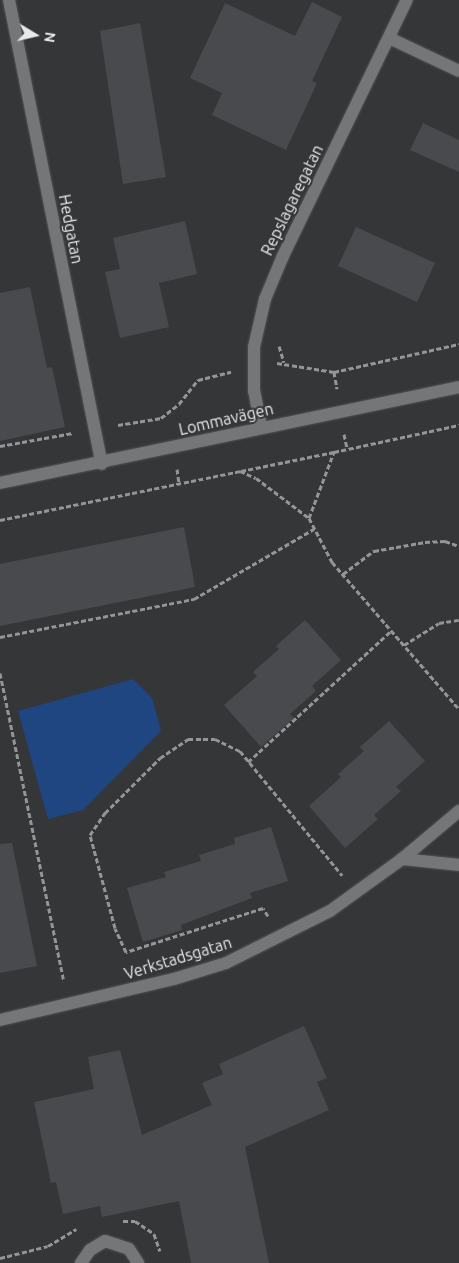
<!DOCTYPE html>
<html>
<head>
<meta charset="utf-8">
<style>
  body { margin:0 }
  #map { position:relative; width:459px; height:1263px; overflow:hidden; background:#343638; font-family:Ubuntu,sans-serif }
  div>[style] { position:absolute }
  .green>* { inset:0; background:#1f4680 }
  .building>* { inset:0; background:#494a4d }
  .path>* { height:3px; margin-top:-1.5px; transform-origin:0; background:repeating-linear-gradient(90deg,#939596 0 5px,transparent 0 7.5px) }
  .roads { filter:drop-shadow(0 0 1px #515254) drop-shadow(0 0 1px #515254) }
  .minor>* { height:12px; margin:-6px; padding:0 6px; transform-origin:6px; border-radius:6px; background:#747678 }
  span { translate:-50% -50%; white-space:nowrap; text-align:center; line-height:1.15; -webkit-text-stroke:4px #343638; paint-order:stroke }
  .street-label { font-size:16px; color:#e8e9ea }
  .north { position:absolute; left:10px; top:10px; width:50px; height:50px; -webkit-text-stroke:4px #343638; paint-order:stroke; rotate:99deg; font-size:14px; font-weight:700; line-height:20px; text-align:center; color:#e8e9ea }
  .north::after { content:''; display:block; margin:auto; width:18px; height:22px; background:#e8e9ea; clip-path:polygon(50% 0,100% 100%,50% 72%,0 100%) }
</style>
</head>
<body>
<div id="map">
  <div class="green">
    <i style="clip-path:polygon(133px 679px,152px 698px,161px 731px,83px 810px,48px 819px,18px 711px)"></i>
  </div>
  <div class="building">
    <i style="clip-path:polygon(312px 2px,342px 17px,312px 81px,317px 83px,286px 150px,212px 115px,222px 93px,190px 78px,225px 3px,295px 36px)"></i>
    <i style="clip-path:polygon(140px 23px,166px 177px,123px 184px,100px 31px)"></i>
    <i style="clip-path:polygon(423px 123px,459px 140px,459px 172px,410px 150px)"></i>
    <i style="clip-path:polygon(185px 221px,197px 274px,159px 283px,169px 327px,120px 338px,105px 272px,120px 269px,113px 238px)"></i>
    <i style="clip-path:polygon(356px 227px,435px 263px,417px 302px,338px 266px)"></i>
    <i style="clip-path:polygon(30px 287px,47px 368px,52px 367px,65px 427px,0 441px,0 293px)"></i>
    <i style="clip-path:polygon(184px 527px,195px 587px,0 626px,0 564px)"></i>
    <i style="clip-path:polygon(305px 620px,341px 660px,312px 686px,316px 691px,290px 714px,294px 718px,261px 747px,224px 705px,257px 676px,253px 672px,279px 649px,276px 646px)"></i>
    <i style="clip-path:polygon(389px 721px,425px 761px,396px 787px,401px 791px,374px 815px,378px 819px,345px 848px,309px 806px,341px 777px,338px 774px,364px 751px,360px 747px)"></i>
    <i style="clip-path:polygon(271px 827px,288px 881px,250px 893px,252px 898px,181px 925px,182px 930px,143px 942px,127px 888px,166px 877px,164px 872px,201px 861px,199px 855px,235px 844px,234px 838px)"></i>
    <i style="clip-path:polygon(12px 843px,37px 966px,0 973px,0 844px)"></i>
    <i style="clip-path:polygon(304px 1026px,327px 1078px,317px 1082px,329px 1110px,245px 1147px,269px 1263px,191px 1263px,179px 1201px,102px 1217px,100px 1206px,63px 1214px,56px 1182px,51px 1183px,34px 1102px,94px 1089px,88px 1057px,120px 1050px,142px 1135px,212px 1105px,202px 1083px,223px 1074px,219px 1064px)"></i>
  </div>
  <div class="path">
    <i style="left:279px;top:346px;width:17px;rotate:73deg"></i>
    <i style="left:277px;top:363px;width:58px;rotate:9deg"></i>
    <i style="left:334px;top:372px;width:128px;rotate:-12.6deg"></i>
    <i style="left:334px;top:372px;width:17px;rotate:80deg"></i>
    <i style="left:118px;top:425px;width:44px;rotate:-9.2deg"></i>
    <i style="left:161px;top:418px;width:23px;rotate:-38deg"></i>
    <i style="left:179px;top:404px;width:31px;rotate:-52deg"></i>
    <i style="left:198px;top:380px;width:34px;rotate:-14deg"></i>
    <i style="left:344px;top:434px;width:14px;rotate:78deg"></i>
    <i style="left:0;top:446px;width:74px;rotate:-10.1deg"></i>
    <i style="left:177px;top:469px;width:14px;rotate:82deg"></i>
    <i style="left:241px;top:471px;width:95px;rotate:-11.5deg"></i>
    <i style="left:309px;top:518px;width:71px;rotate:-69.3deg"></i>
    <i style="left:334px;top:452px;width:128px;rotate:-12.2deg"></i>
    <i style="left:0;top:520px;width:245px;rotate:-11.5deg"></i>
    <i style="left:240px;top:471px;width:17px;rotate:24deg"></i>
    <i style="left:256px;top:478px;width:66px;rotate:37deg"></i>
    <i style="left:309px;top:518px;width:50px;rotate:62.4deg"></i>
    <i style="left:332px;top:562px;width:194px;rotate:49.2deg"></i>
    <i style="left:343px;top:574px;width:39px;rotate:-37deg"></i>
    <i style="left:374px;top:551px;width:52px;rotate:-10deg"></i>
    <i style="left:425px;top:542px;width:20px;rotate:-3deg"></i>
    <i style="left:445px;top:541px;width:15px;rotate:20deg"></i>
    <i style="left:0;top:637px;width:198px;rotate:-11.1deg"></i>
    <i style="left:194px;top:599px;width:139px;rotate:-30.3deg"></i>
    <i style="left:404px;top:645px;width:41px;rotate:-32.2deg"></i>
    <i style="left:439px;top:623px;width:20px;rotate:-9deg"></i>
    <i style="left:0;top:673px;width:315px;rotate:78.3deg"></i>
    <i style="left:248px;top:762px;width:194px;rotate:-42.5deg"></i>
    <i style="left:268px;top:916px;width:9px;rotate:-122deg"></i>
    <i style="left:263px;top:908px;width:144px;rotate:162.2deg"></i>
    <i style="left:126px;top:952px;width:26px;rotate:-115deg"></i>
    <i style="left:115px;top:928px;width:96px;rotate:-105deg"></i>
    <i style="left:90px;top:835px;width:27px;rotate:-56deg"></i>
    <i style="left:105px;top:813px;width:78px;rotate:-45deg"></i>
    <i style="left:160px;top:758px;width:34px;rotate:-34deg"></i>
    <i style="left:188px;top:739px;width:27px"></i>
    <i style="left:215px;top:739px;width:28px;rotate:26deg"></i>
    <i style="left:240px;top:751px;width:161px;rotate:50.6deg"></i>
    <i style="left:123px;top:1221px;width:12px"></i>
    <i style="left:135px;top:1221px;width:23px;rotate:34deg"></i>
    <i style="left:154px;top:1234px;width:18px;rotate:71deg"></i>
    <i style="left:0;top:1258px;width:49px;rotate:-14deg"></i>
    <i style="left:48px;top:1246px;width:33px;rotate:-31deg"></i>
  </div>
  <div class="roads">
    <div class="minor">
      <i style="left:9px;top:0;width:473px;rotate:78.7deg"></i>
      <i style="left:389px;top:38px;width:77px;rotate:25.2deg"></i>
      <i style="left:261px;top:426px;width:36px;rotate:-101deg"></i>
      <i style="left:254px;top:391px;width:44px;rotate:-90deg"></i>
      <i style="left:254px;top:347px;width:49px;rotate:-77.1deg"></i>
      <i style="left:265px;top:299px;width:47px;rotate:-67.3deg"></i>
      <i style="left:283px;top:256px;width:284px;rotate:-64.2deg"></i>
      <i style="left:0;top:483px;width:469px;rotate:-11.8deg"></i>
      <i style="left:402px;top:859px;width:57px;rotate:6deg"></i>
      <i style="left:0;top:1020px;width:179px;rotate:-13.3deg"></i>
      <i style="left:174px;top:979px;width:54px;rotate:-17.1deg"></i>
      <i style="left:226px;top:963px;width:116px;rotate:-26.6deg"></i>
      <i style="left:330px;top:911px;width:89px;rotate:-35.8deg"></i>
      <i style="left:402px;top:859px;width:75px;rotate:-40.1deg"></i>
      <i style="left:81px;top:1263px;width:16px;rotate:-55deg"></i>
      <i style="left:90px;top:1250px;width:17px;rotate:-31deg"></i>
      <i style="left:105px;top:1241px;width:25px;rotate:18deg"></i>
      <i style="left:129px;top:1249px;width:17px;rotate:57deg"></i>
    </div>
  </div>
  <div class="street-label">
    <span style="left:292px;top:200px;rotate:-64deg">Repslagaregatan</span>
    <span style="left:71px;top:229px;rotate:79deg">Hedgatan</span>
    <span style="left:226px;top:419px;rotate:-13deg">Lommavägen</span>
    <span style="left:178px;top:958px;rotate:-17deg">Verkstadsgatan</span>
  </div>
  <div class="north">N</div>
</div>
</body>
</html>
